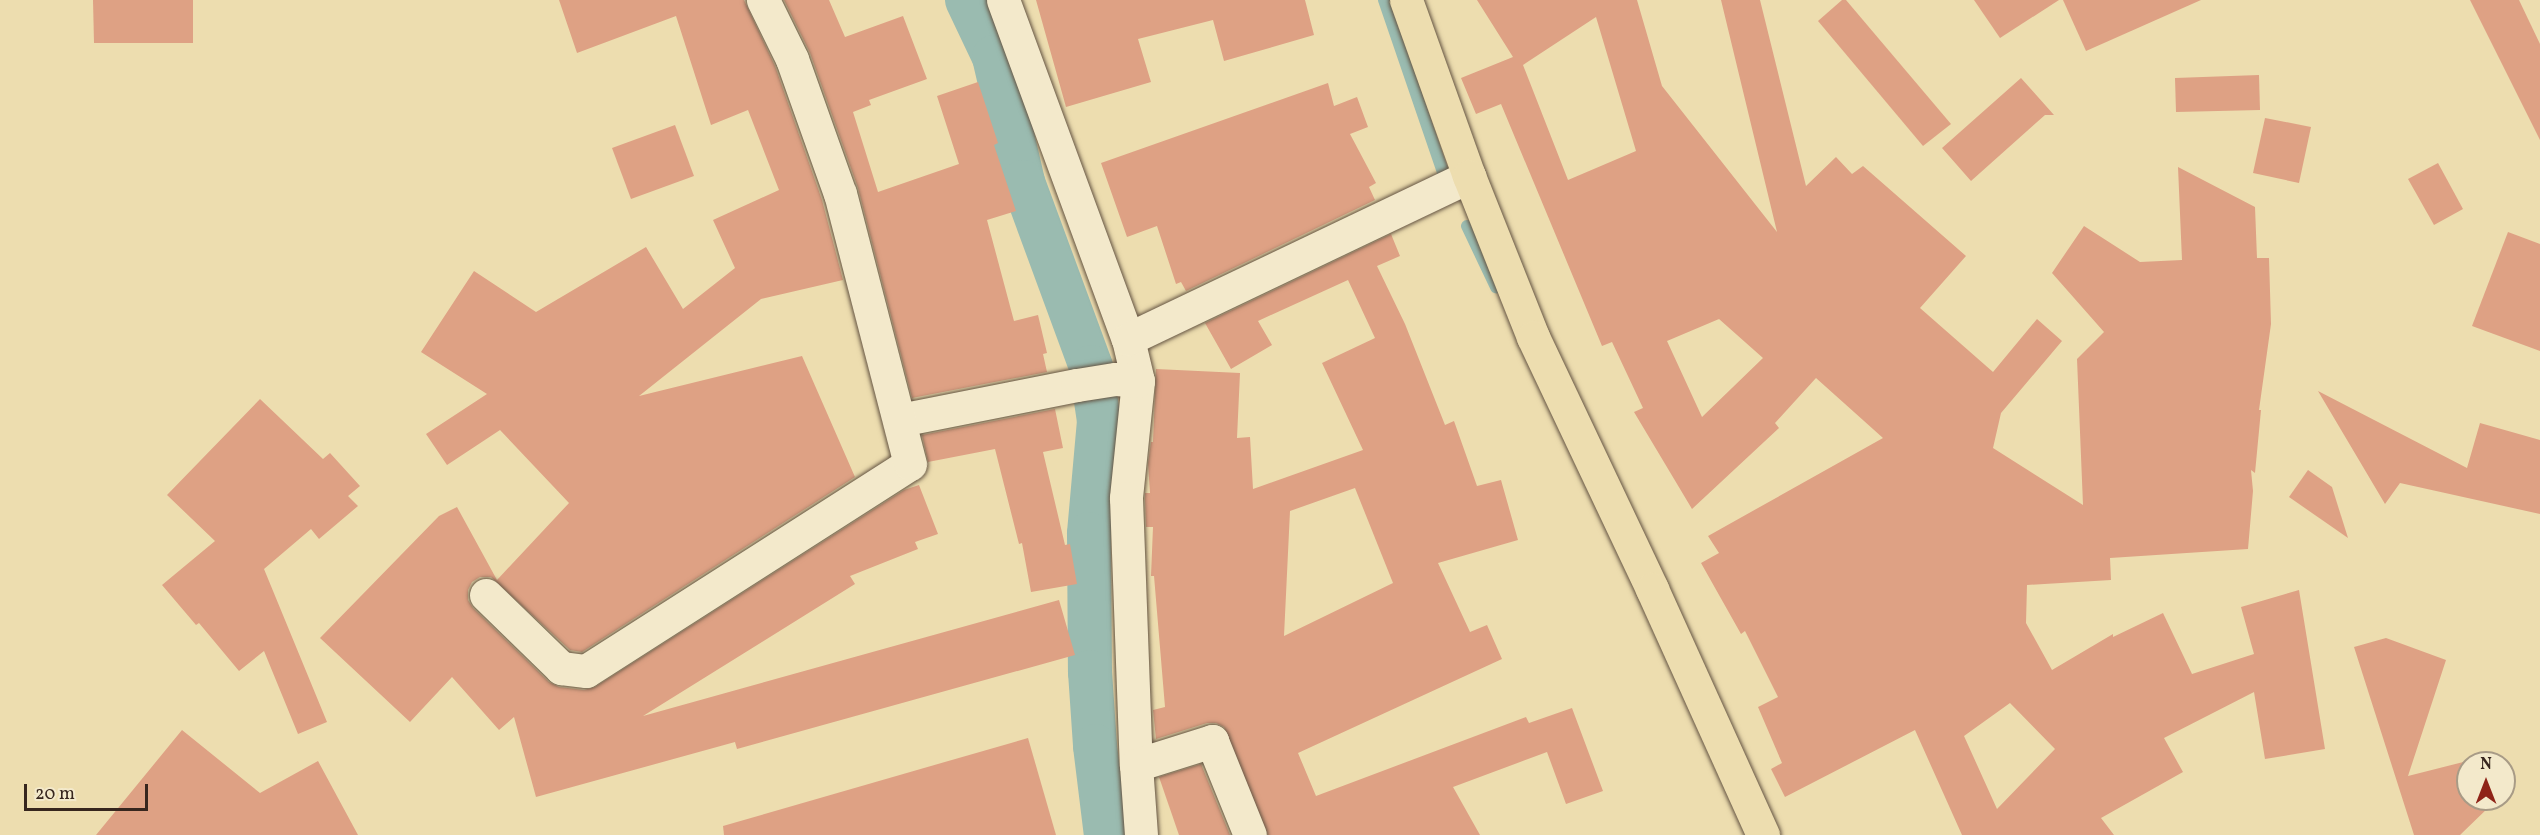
<!DOCTYPE html>
<html>
<head>
<meta charset="utf-8">
<style>
  body { margin:0 }
  #map { position:relative; width:2540px; height:835px; overflow:hidden; background:#edddaf; font-family:Vollkorn,serif }
  div>[style] { position:absolute }
  .stream>* { height:12px; margin:-6px; padding:0 6px; transform-origin:6px; border-radius:6px; background:#9abbb0 }
  .canal>* { height:44px; margin:-22px; padding:0 22px; transform-origin:22px; border-radius:22px; background:#9abbb0 }
  .building>* { inset:0; background:#dea184 }
  .roads { filter:drop-shadow(0 0 2px #645442) drop-shadow(0 0 2px #645442) }
  .minor>* { height:33px; margin:-16.5px; padding:0 16.5px; transform-origin:16.5px; border-radius:16.5px; background:#f3e9cb }
  .primary>* { height:33px; margin:-16.5px; padding:0 16.5px; transform-origin:16.5px; border-radius:16.5px; background:#edddaf }
  span { translate:-50% -50%; white-space:nowrap; text-align:center; line-height:1.15; -webkit-text-stroke:5px #f3e9cb; paint-order:stroke }
  .north { position:absolute; left:2456px; top:751px; width:60px; height:60px; box-sizing:border-box; background:#f3e9cb; border:2px solid #a89b86; border-radius:50%; rotate:0deg; font-size:16px; font-weight:700; line-height:24px; text-align:center; color:#37261e }
  .north::after { content:''; display:block; margin:auto; width:21px; height:27px; background:#8f2418; clip-path:polygon(50% 0,100% 100%,50% 72%,0 100%) }
  .scale { position:absolute; left:24px; top:784px; width:124px; height:27px; box-sizing:border-box; border:3px solid #37261e; border-top:0; padding-left:8px; font-size:18px; line-height:21px; white-space:nowrap; color:#37261e; -webkit-text-stroke:4px #f3e9cb; paint-order:stroke }
</style>
</head>
<body>
<div id="map">
  <div class="stream">
    <i style="left:1384px;top:0;width:185px;rotate:71.1deg"></i>
    <i style="left:1467px;top:226px;width:68px;rotate:64.6deg"></i>
  </div>
  <div class="canal">
    <i style="left:967px;top:0;width:63px;rotate:64.7deg"></i>
    <i style="left:994px;top:57px;width:128px;rotate:76.9deg"></i>
    <i style="left:1023px;top:182px;width:197px;rotate:69.8deg"></i>
    <i style="left:1091px;top:367px;width:55px;rotate:81.6deg"></i>
    <i style="left:1099px;top:421px;width:113px;rotate:95.1deg"></i>
    <i style="left:1089px;top:534px;width:138px;rotate:89.6deg"></i>
    <i style="left:1090px;top:672px;width:74px;rotate:86.1deg"></i>
    <i style="left:1095px;top:746px;width:90px;rotate:83deg"></i>
  </div>
  <div class="building">
    <i style="clip-path:polygon(93px 0,193px 0,193px 43px,94px 43px)"></i>
    <i style="clip-path:polygon(559px 0,744px 0,775px 66px,822px 200px,843px 280px,761px 299px,639px 396px,802px 356px,855px 477px,582px 652px,570px 650px,491px 577px,480px 577px,472px 582px,468px 590px,468px 600px,473px 608px,549px 682px,559px 687px,584px 690px,595px 687px,904px 490px,919px 485px,938px 534px,915px 542px,918px 549px,850px 576px,855px 584px,643px 716px,1059px 600px,1075px 655px,737px 749px,735px 742px,536px 797px,514px 717px,499px 730px,452px 677px,410px 722px,320px 638px,439px 516px,457px 507px,497px 580px,569px 503px,500px 430px,447px 465px,426px 434px,487px 394px,421px 352px,474px 271px,536px 312px,646px 247px,683px 309px,735px 268px,713px 220px,779px 190px,748px 110px,711px 125px,676px 16px,577px 53px)"></i>
    <i style="clip-path:polygon(784px 0,829px 0,845px 37px,903px 16px,927px 79px,869px 100px,871px 105px,853px 112px,878px 192px,959px 164px,937px 96px,978px 82px,998px 143px,994px 145px,1016px 211px,987px 220px,1014px 321px,1038px 315px,1047px 353px,1043px 354px,1047px 372px,912px 398px,858px 188px,810px 53px)"></i>
    <i style="clip-path:polygon(1036px 0,1305px 0,1314px 35px,1224px 61px,1213px 20px,1138px 39px,1151px 82px,1066px 107px)"></i>
    <i style="clip-path:polygon(evenodd,1477px 0,1637px 0,1662px 86px,1777px 232px,1721px 0,1760px 0,1806px 186px,1836px 157px,1852px 174px,1863px 166px,1966px 256px,1920px 308px,1993px 372px,2037px 319px,2062px 341px,2001px 413px,1993px 448px,2083px 505px,2077px 359px,2104px 332px,2052px 273px,2084px 226px,2140px 262px,2182px 260px,2178px 167px,2255px 207px,2257px 258px,2269px 258px,2271px 324px,2259px 410px,2261px 410px,2255px 473px,2251px 470px,2253px 491px,2248px 549px,2110px 558px,2111px 580px,2027px 585px,2026px 623px,2052px 670px,2113px 634px,2113px 637px,2163px 613px,2192px 674px,2254px 654px,2241px 607px,2299px 590px,2325px 749px,2265px 759px,2254px 692px,2164px 738px,2183px 772px,2101px 818px,2114px 835px,1962px 835px,1915px 730px,1785px 797px,1771px 769px,1782px 763px,1758px 707px,1778px 697px,1745px 631px,1741px 634px,1701px 563px,1719px 553px,1708px 536px,1883px 438px,1816px 378px,1775px 423px,1779px 428px,1692px 509px,1634px 412px,1643px 408px,1612px 342px,1602px 346px,1501px 104px,1476px 114px,1461px 78px,1513px 57px,1477px 0,1596px 17px,1636px 151px,1568px 180px,1523px 65px,1596px 17px,1477px 0,1719px 319px,1763px 358px,1702px 417px,1667px 341px,1719px 319px,1477px 0,2010px 703px,2055px 749px,1997px 809px,1964px 736px,2010px 703px)"></i>
    <i style="clip-path:polygon(1842px 0,1846px 0,1951px 124px,1923px 146px,1818px 21px)"></i>
    <i style="clip-path:polygon(1974px 0,2059px 0,2000px 38px)"></i>
    <i style="clip-path:polygon(2063px 0,2201px 0,2086px 51px)"></i>
    <i style="clip-path:polygon(2470px 0,2519px 0,2540px 44px,2540px 140px)"></i>
    <i style="clip-path:polygon(2259px 75px,2260px 110px,2176px 112px,2175px 78px)"></i>
    <i style="clip-path:polygon(2021px 78px,2054px 115px,2045px 115px,1971px 181px,1942px 148px)"></i>
    <i style="clip-path:polygon(1328px 83px,1334px 106px,1357px 97px,1368px 127px,1350px 134px,1376px 183px,1369px 187px,1375px 200px,1186px 291px,1181px 282px,1176px 284px,1157px 226px,1127px 237px,1101px 163px)"></i>
    <i style="clip-path:polygon(2265px 118px,2311px 127px,2299px 183px,2253px 173px)"></i>
    <i style="clip-path:polygon(675px 125px,694px 176px,631px 199px,612px 148px)"></i>
    <i style="clip-path:polygon(2438px 163px,2463px 209px,2434px 225px,2408px 179px)"></i>
    <i style="clip-path:polygon(2508px 232px,2540px 244px,2540px 351px,2472px 326px)"></i>
    <i style="clip-path:polygon(evenodd,1391px 234px,1400px 256px,1377px 266px,1405px 324px,1445px 425px,1454px 421px,1477px 486px,1501px 480px,1518px 540px,1438px 563px,1470px 632px,1487px 625px,1502px 659px,1298px 753px,1316px 796px,1526px 717px,1529px 723px,1572px 708px,1603px 791px,1566px 804px,1547px 752px,1453px 787px,1480px 835px,1268px 835px,1224px 727px,1216px 723px,1207px 723px,1156px 739px,1153px 710px,1165px 707px,1154px 576px,1151px 576px,1153px 527px,1146px 527px,1145px 499px,1145px 493px,1150px 493px,1148px 463px,1151px 442px,1153px 442px,1156px 369px,1240px 373px,1237px 438px,1250px 437px,1253px 489px,1363px 450px,1322px 363px,1375px 338px,1348px 280px,1258px 321px,1272px 345px,1231px 369px,1205px 323px,1391px 234px,1355px 488px,1393px 583px,1284px 636px,1290px 511px,1355px 488px)"></i>
    <i style="clip-path:polygon(2318px 391px,2467px 468px,2480px 423px,2540px 440px,2540px 514px,2400px 483px,2385px 504px)"></i>
    <i style="clip-path:polygon(260px 399px,323px 459px,330px 453px,360px 486px,348px 496px,358px 506px,319px 539px,311px 529px,264px 569px,327px 722px,298px 734px,264px 651px,239px 671px,199px 623px,196px 625px,162px 585px,215px 541px,167px 495px)"></i>
    <i style="clip-path:polygon(1055px 409px,1063px 448px,1043px 452px,1065px 545px,1070px 544px,1077px 584px,1031px 592px,1022px 543px,1019px 544px,995px 449px,928px 462px,922px 435px)"></i>
    <i style="clip-path:polygon(2308px 470px,2332px 487px,2348px 538px,2289px 497px)"></i>
    <i style="clip-path:polygon(2386px 638px,2446px 660px,2408px 776px,2487px 756px,2487px 763px,2468px 763px,2468px 799px,2490px 799px,2490px 806px,2460px 835px,2414px 835px,2354px 647px)"></i>
    <i style="clip-path:polygon(182px 730px,260px 793px,318px 761px,358px 835px,96px 835px)"></i>
    <i style="clip-path:polygon(1028px 738px,1056px 835px,724px 835px,723px 826px)"></i>
    <i style="clip-path:polygon(1201px 764px,1230px 835px,1179px 835px,1159px 777px)"></i>
  </div>
  <div class="roads">
    <div class="minor">
      <i style="left:1003px;top:0;width:361px;rotate:69.8deg"></i>
      <i style="left:1128px;top:339px;width:43px;rotate:76.6deg"></i>
      <i style="left:1138px;top:381px;width:118px;rotate:95.9deg"></i>
      <i style="left:1126px;top:498px;width:267px;rotate:87.9deg"></i>
      <i style="left:1136px;top:765px;width:70px;rotate:85.9deg"></i>
      <i style="left:1128px;top:339px;width:378px;rotate:-25.5deg"></i>
      <i style="left:900px;top:420px;width:180px;rotate:-11.2deg"></i>
      <i style="left:1077px;top:385px;width:39px;rotate:-9deg"></i>
      <i style="left:1116px;top:379px;width:22px;rotate:5deg"></i>
      <i style="left:486px;top:595px;width:105px;rotate:44.2deg"></i>
      <i style="left:561px;top:668px;width:25px;rotate:7deg"></i>
      <i style="left:586px;top:671px;width:384px;rotate:-32.6deg"></i>
      <i style="left:910px;top:464px;width:279px;rotate:-104.5deg"></i>
      <i style="left:840px;top:194px;width:143px;rotate:-109.6deg"></i>
      <i style="left:792px;top:59px;width:66px;rotate:-116.2deg"></i>
      <i style="left:1136px;top:765px;width:80px;rotate:-17.5deg"></i>
      <i style="left:1212px;top:741px;width:101px;rotate:68deg"></i>
    </div>
    <div class="primary">
      <i style="left:1406px;top:0;width:187px;rotate:70.3deg"></i>
      <i style="left:1469px;top:176px;width:173px;rotate:68.3deg"></i>
      <i style="left:1533px;top:337px;width:279px;rotate:64.7deg"></i>
      <i style="left:1652px;top:589px;width:270px;rotate:65.7deg"></i>
    </div>
  </div>
  <div class="north">N</div>
  <div class="scale">20 m</div>
</div>
</body>
</html>
